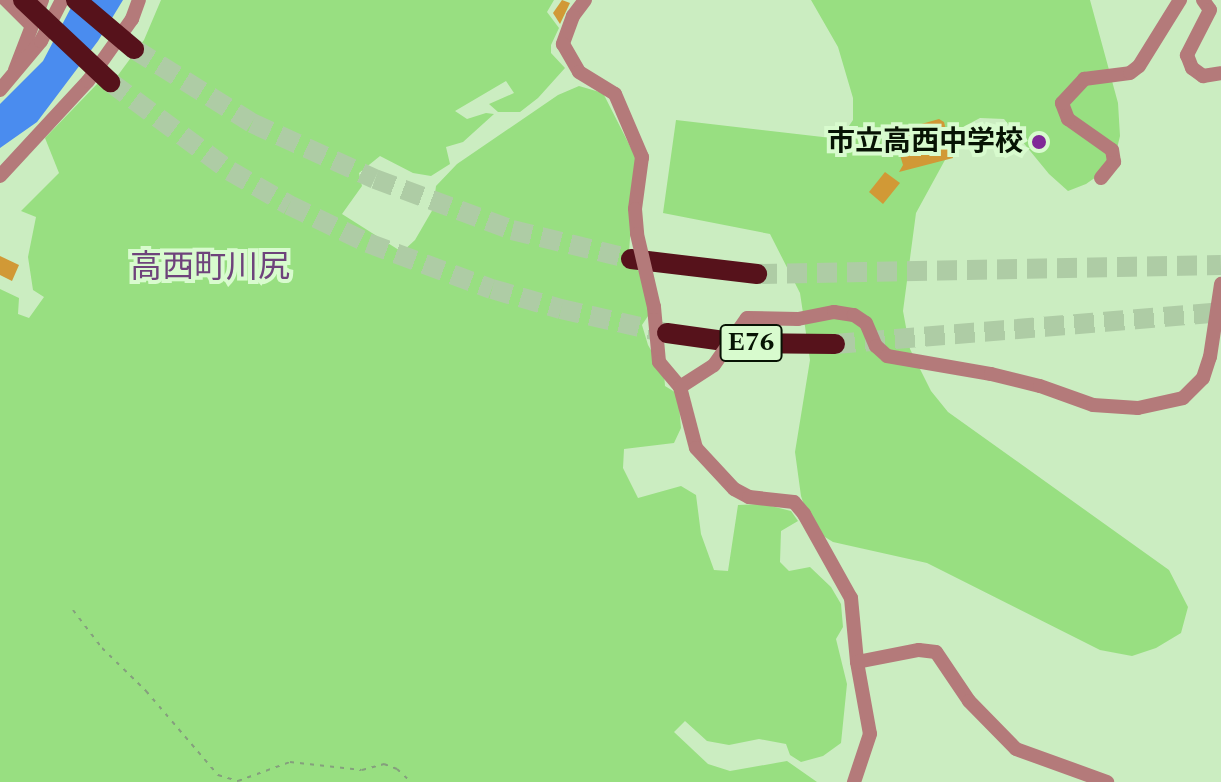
<!DOCTYPE html>
<html>
<head>
<meta charset="utf-8">
<style>
  body { margin:0 }
  #map { position:relative; width:1221px; height:782px; overflow:hidden; background:#cbedc1; font-family:Spectral,"Noto Sans JP",serif }
  div>[style] { position:absolute }
  .green>* { inset:0; background:#98df81 }
  .water>* { inset:0; background:#4a8cef }
  .building>* { inset:0; background:#d19936 }
  .highway-tunnel>* { height:20px; margin-top:-10px; transform-origin:0; background:repeating-linear-gradient(90deg,#aecca5 0 20px,transparent 0 30px) }
  .path>* { height:2px; margin-top:-1px; transform-origin:0; background:repeating-linear-gradient(90deg,#859f7d 0 4px,transparent 0 10px) }
  .minor>* { height:14px; margin:-7px; padding:0 7px; transform-origin:7px; border-radius:7px; background:#b47a7a }
  .highway>* { height:20px; margin:-10px; padding:0 10px; transform-origin:10px; border-radius:10px; background:#56121b }
  .minor-bridge>* { height:14px; margin:-7px; padding:0 7px; transform-origin:7px; border-radius:7px; background:#b47a7a }
  .highway-bridge>* { height:20px; margin:-10px; padding:0 10px; transform-origin:10px; border-radius:10px; background:#56121b }
  .dots>* { width:22px; height:22px; translate:-50% -50%; box-sizing:border-box; border:4px solid #d8fbce; border-radius:50% }
  span { translate:-50% -50%; white-space:nowrap; text-align:center; line-height:1.15; -webkit-text-stroke:8px #d8fbce; paint-order:stroke }
  .shield-label span { padding:2px 6px; background:#d8fbce; border:2px solid; border-radius:6px; -webkit-text-stroke-width:0 }
  .shield-label { font-size:26px; color:#071304; font-weight:700 }
  .poi-label { font-size:28px; color:#071304; font-weight:700 }
  .right { translate:-100% -50%; text-align:right }
  .quarter-label { font-size:32px; color:#6e437b }
</style>
</head>
<body>
<div id="map">
  <div class="green">
    <i style="clip-path:polygon(161px 0,554px 0,547px 12px,559px 28px,551px 45px,551px 53px,565px 68px,538px 98px,520px 112px,498px 112px,489px 104px,514px 93px,506px 81px,455px 111px,467px 119px,486px 113px,494px 114px,463px 142px,446px 147px,450px 164px,431px 176px,413px 173px,380px 156px,359px 173px,362px 186px,342px 214px,402px 252px,415px 240px,433px 209px,436px 186px,457px 164px,558px 95px,579px 86px,603px 93px,636px 158px,628px 265px,639px 271px,650px 313px,642px 325px,648px 345px,664px 373px,665px 386px,678px 394px,681px 428px,674px 443px,624px 449px,623px 468px,638px 498px,681px 486px,696px 495px,701px 534px,714px 570px,728px 571px,738px 505px,763px 504px,791px 511px,798px 521px,781px 531px,780px 562px,789px 571px,810px 567px,831px 587px,841px 604px,843px 627px,836px 639px,847px 684px,841px 743px,823px 756px,801px 762px,790px 755px,786px 744px,759px 739px,729px 745px,707px 741px,685px 721px,674px 732px,708px 764px,730px 771px,787px 761px,817px 782px,0 782px,0 289px,19px 298px,18px 314px,29px 318px,44px 297px,33px 290px,28px 257px,36px 217px,21px 211px,59px 173px,45px 138px,98px 83px,107px 90px,144px 40px)"></i>
    <i style="clip-path:polygon(811px 0,1090px 0,1118px 103px,1120px 136px,1113px 165px,1086px 184px,1068px 191px,1049px 174px,1004px 119px,980px 118px,963px 127px,916px 213px,903px 311px,910px 349px,931px 391px,948px 412px,1169px 570px,1188px 607px,1181px 633px,1156px 648px,1132px 656px,1100px 650px,927px 563px,833px 542px,812px 529px,801px 496px,795px 452px,810px 360px,800px 293px,770px 234px,663px 213px,676px 120px,840px 139px,853px 120px,853px 98px,838px 47px)"></i>
  </div>
  <div class="water">
    <i style="clip-path:polygon(75px 0,123px 0,98px 41px,37px 122px,0 148px,0 104px,43px 61px)"></i>
  </div>
  <div class="building">
    <i style="clip-path:polygon(562px 0,570px 3px,560px 24px,553px 13px)"></i>
    <i style="clip-path:polygon(939px 119px,944px 122px,953px 158px,899px 172px,903px 165px,893px 132px)"></i>
    <i style="clip-path:polygon(885px 172px,900px 183px,883px 204px,869px 192px)"></i>
    <i style="clip-path:polygon(0 256px,19px 265px,12px 281px,0 275px)"></i>
  </div>
  <div class="highway-tunnel">
    <i style="left:134px;top:49px;width:139px;rotate:32.1deg"></i>
    <i style="left:252px;top:123px;width:135px;rotate:24.5deg"></i>
    <i style="left:375px;top:179px;width:146px;rotate:20.4deg"></i>
    <i style="left:512px;top:230px;width:122px;rotate:13.7deg"></i>
    <i style="left:110px;top:82px;width:149px;rotate:36.6deg"></i>
    <i style="left:230px;top:171px;width:68px;rotate:30deg"></i>
    <i style="left:289px;top:205px;width:88px;rotate:25.7deg"></i>
    <i style="left:368px;top:243px;width:132px;rotate:20.4deg"></i>
    <i style="left:492px;top:289px;width:72px;rotate:16.2deg"></i>
    <i style="left:561px;top:309px;width:109px;rotate:12.8deg"></i>
    <i style="left:757px;top:274px;width:464px;rotate:-1.1deg"></i>
    <i style="left:835px;top:344px;width:387px;rotate:-4.7deg"></i>
  </div>
  <div class="path">
    <i style="left:73px;top:610px;width:48px;rotate:52.7deg"></i>
    <i style="left:102px;top:648px;width:62px;rotate:44.3deg"></i>
    <i style="left:146px;top:691px;width:111px;rotate:49.4deg"></i>
    <i style="left:218px;top:775px;width:21px;rotate:17deg"></i>
    <i style="left:238px;top:781px;width:55px;rotate:-20.1deg"></i>
    <i style="left:290px;top:762px;width:72px;rotate:6.3deg"></i>
    <i style="left:362px;top:770px;width:23px;rotate:-15deg"></i>
    <i style="left:384px;top:764px;width:14px;rotate:21deg"></i>
    <i style="left:397px;top:769px;width:19px;rotate:43deg"></i>
  </div>
  <div class="minor">
    <i style="left:6px;top:0;width:34px;rotate:45deg"></i>
    <i style="left:585px;top:0;width:20px;rotate:127deg"></i>
    <i style="left:573px;top:16px;width:30px;rotate:110deg"></i>
    <i style="left:563px;top:44px;width:32px;rotate:60deg"></i>
    <i style="left:579px;top:72px;width:42px;rotate:31.4deg"></i>
    <i style="left:615px;top:94px;width:69px;rotate:66.8deg"></i>
    <i style="left:642px;top:157px;width:52px;rotate:97.7deg"></i>
    <i style="left:635px;top:209px;width:25px;rotate:85deg"></i>
    <i style="left:1203px;top:0;width:12px;rotate:55deg"></i>
    <i style="left:1210px;top:10px;width:51px;rotate:117.1deg"></i>
    <i style="left:1187px;top:55px;width:14px;rotate:69deg"></i>
    <i style="left:1192px;top:68px;width:14px;rotate:36deg"></i>
    <i style="left:1203px;top:76px;width:18px;rotate:-9deg"></i>
    <i style="left:15px;top:70px;width:75px;rotate:-68.9deg"></i>
    <i style="left:0;top:90px;width:64px;rotate:-50.1deg"></i>
    <i style="left:41px;top:41px;width:46px;rotate:-62.9deg"></i>
    <i style="left:0;top:176px;width:129px;rotate:-47.2deg"></i>
    <i style="left:88px;top:81px;width:76px;rotate:-54.6deg"></i>
    <i style="left:132px;top:19px;width:20px;rotate:-70deg"></i>
    <i style="left:1101px;top:178px;width:21px;rotate:-51deg"></i>
    <i style="left:1114px;top:162px;width:12px;rotate:-99deg"></i>
    <i style="left:1112px;top:150px;width:54px;rotate:-144.8deg"></i>
    <i style="left:1068px;top:119px;width:17px;rotate:-111deg"></i>
    <i style="left:1062px;top:103px;width:33px;rotate:-47deg"></i>
    <i style="left:1084px;top:79px;width:46px;rotate:-7.4deg"></i>
    <i style="left:1130px;top:73px;width:11px;rotate:-38deg"></i>
    <i style="left:1139px;top:66px;width:78px;rotate:-58.2deg"></i>
    <i style="left:654px;top:307px;width:55px;rotate:84.8deg"></i>
    <i style="left:659px;top:362px;width:33px;rotate:50deg"></i>
    <i style="left:680px;top:387px;width:63px;rotate:75.3deg"></i>
    <i style="left:696px;top:448px;width:56px;rotate:47.2deg"></i>
    <i style="left:734px;top:489px;width:17px;rotate:28deg"></i>
    <i style="left:749px;top:497px;width:45px;rotate:6.3deg"></i>
    <i style="left:794px;top:502px;width:16px;rotate:50deg"></i>
    <i style="left:804px;top:514px;width:96px;rotate:60.8deg"></i>
    <i style="left:851px;top:598px;width:64px;rotate:84.6deg"></i>
    <i style="left:857px;top:662px;width:73px;rotate:79.8deg"></i>
    <i style="left:870px;top:734px;width:51px;rotate:108.4deg"></i>
    <i style="left:747px;top:318px;width:51px;rotate:1.1deg"></i>
    <i style="left:798px;top:319px;width:37px;rotate:-11deg"></i>
    <i style="left:834px;top:312px;width:20px;rotate:9deg"></i>
    <i style="left:854px;top:315px;width:14px;rotate:34deg"></i>
    <i style="left:866px;top:323px;width:25px;rotate:67deg"></i>
    <i style="left:876px;top:346px;width:15px;rotate:42deg"></i>
    <i style="left:887px;top:356px;width:106px;rotate:9.8deg"></i>
    <i style="left:991px;top:374px;width:50px;rotate:13.8deg"></i>
    <i style="left:1040px;top:386px;width:56px;rotate:19.7deg"></i>
    <i style="left:1093px;top:405px;width:45px;rotate:3.8deg"></i>
    <i style="left:1138px;top:408px;width:46px;rotate:-12.5deg"></i>
    <i style="left:1183px;top:398px;width:28px;rotate:-45deg"></i>
    <i style="left:1203px;top:378px;width:22px;rotate:-72deg"></i>
    <i style="left:1210px;top:357px;width:74px;rotate:-81.4deg"></i>
    <i style="left:680px;top:387px;width:40px;rotate:-32.9deg"></i>
    <i style="left:857px;top:662px;width:63px;rotate:-11deg"></i>
    <i style="left:919px;top:650px;width:17px;rotate:7deg"></i>
    <i style="left:936px;top:652px;width:59px;rotate:56deg"></i>
    <i style="left:969px;top:701px;width:67px;rotate:45.6deg"></i>
    <i style="left:1016px;top:749px;width:97px;rotate:19.9deg"></i>
  </div>
  <div class="highway">
    <i style="left:631px;top:259px;width:127px;rotate:6.8deg"></i>
    <i style="left:667px;top:333px;width:72px;rotate:8deg"></i>
    <i style="left:738px;top:343px;width:97px;rotate:0.6deg"></i>
  </div>
  <div class="minor-bridge">
    <i style="left:637px;top:234px;width:75px;rotate:76.9deg"></i>
    <i style="left:714px;top:365px;width:57px;rotate:-54.9deg"></i>
  </div>
  <div class="highway-bridge">
    <i style="left:23px;top:0;width:120px;rotate:43.3deg"></i>
    <i style="left:76px;top:0;width:76px;rotate:40.2deg"></i>
  </div>
  <div class="dots">
    <i style="left:1039px;top:142px;background:#802997"></i>
  </div>
  <div class="shield-label">
    <span style="left:751px;top:343px">E76</span>
  </div>
  <div class="poi-label">
    <span class="right" style="left:1023px;top:142px">市立高西中学校</span>
  </div>
  <div class="quarter-label">
    <span style="left:210px;top:268px">高西町川尻</span>
  </div>
</div>
</body>
</html>
